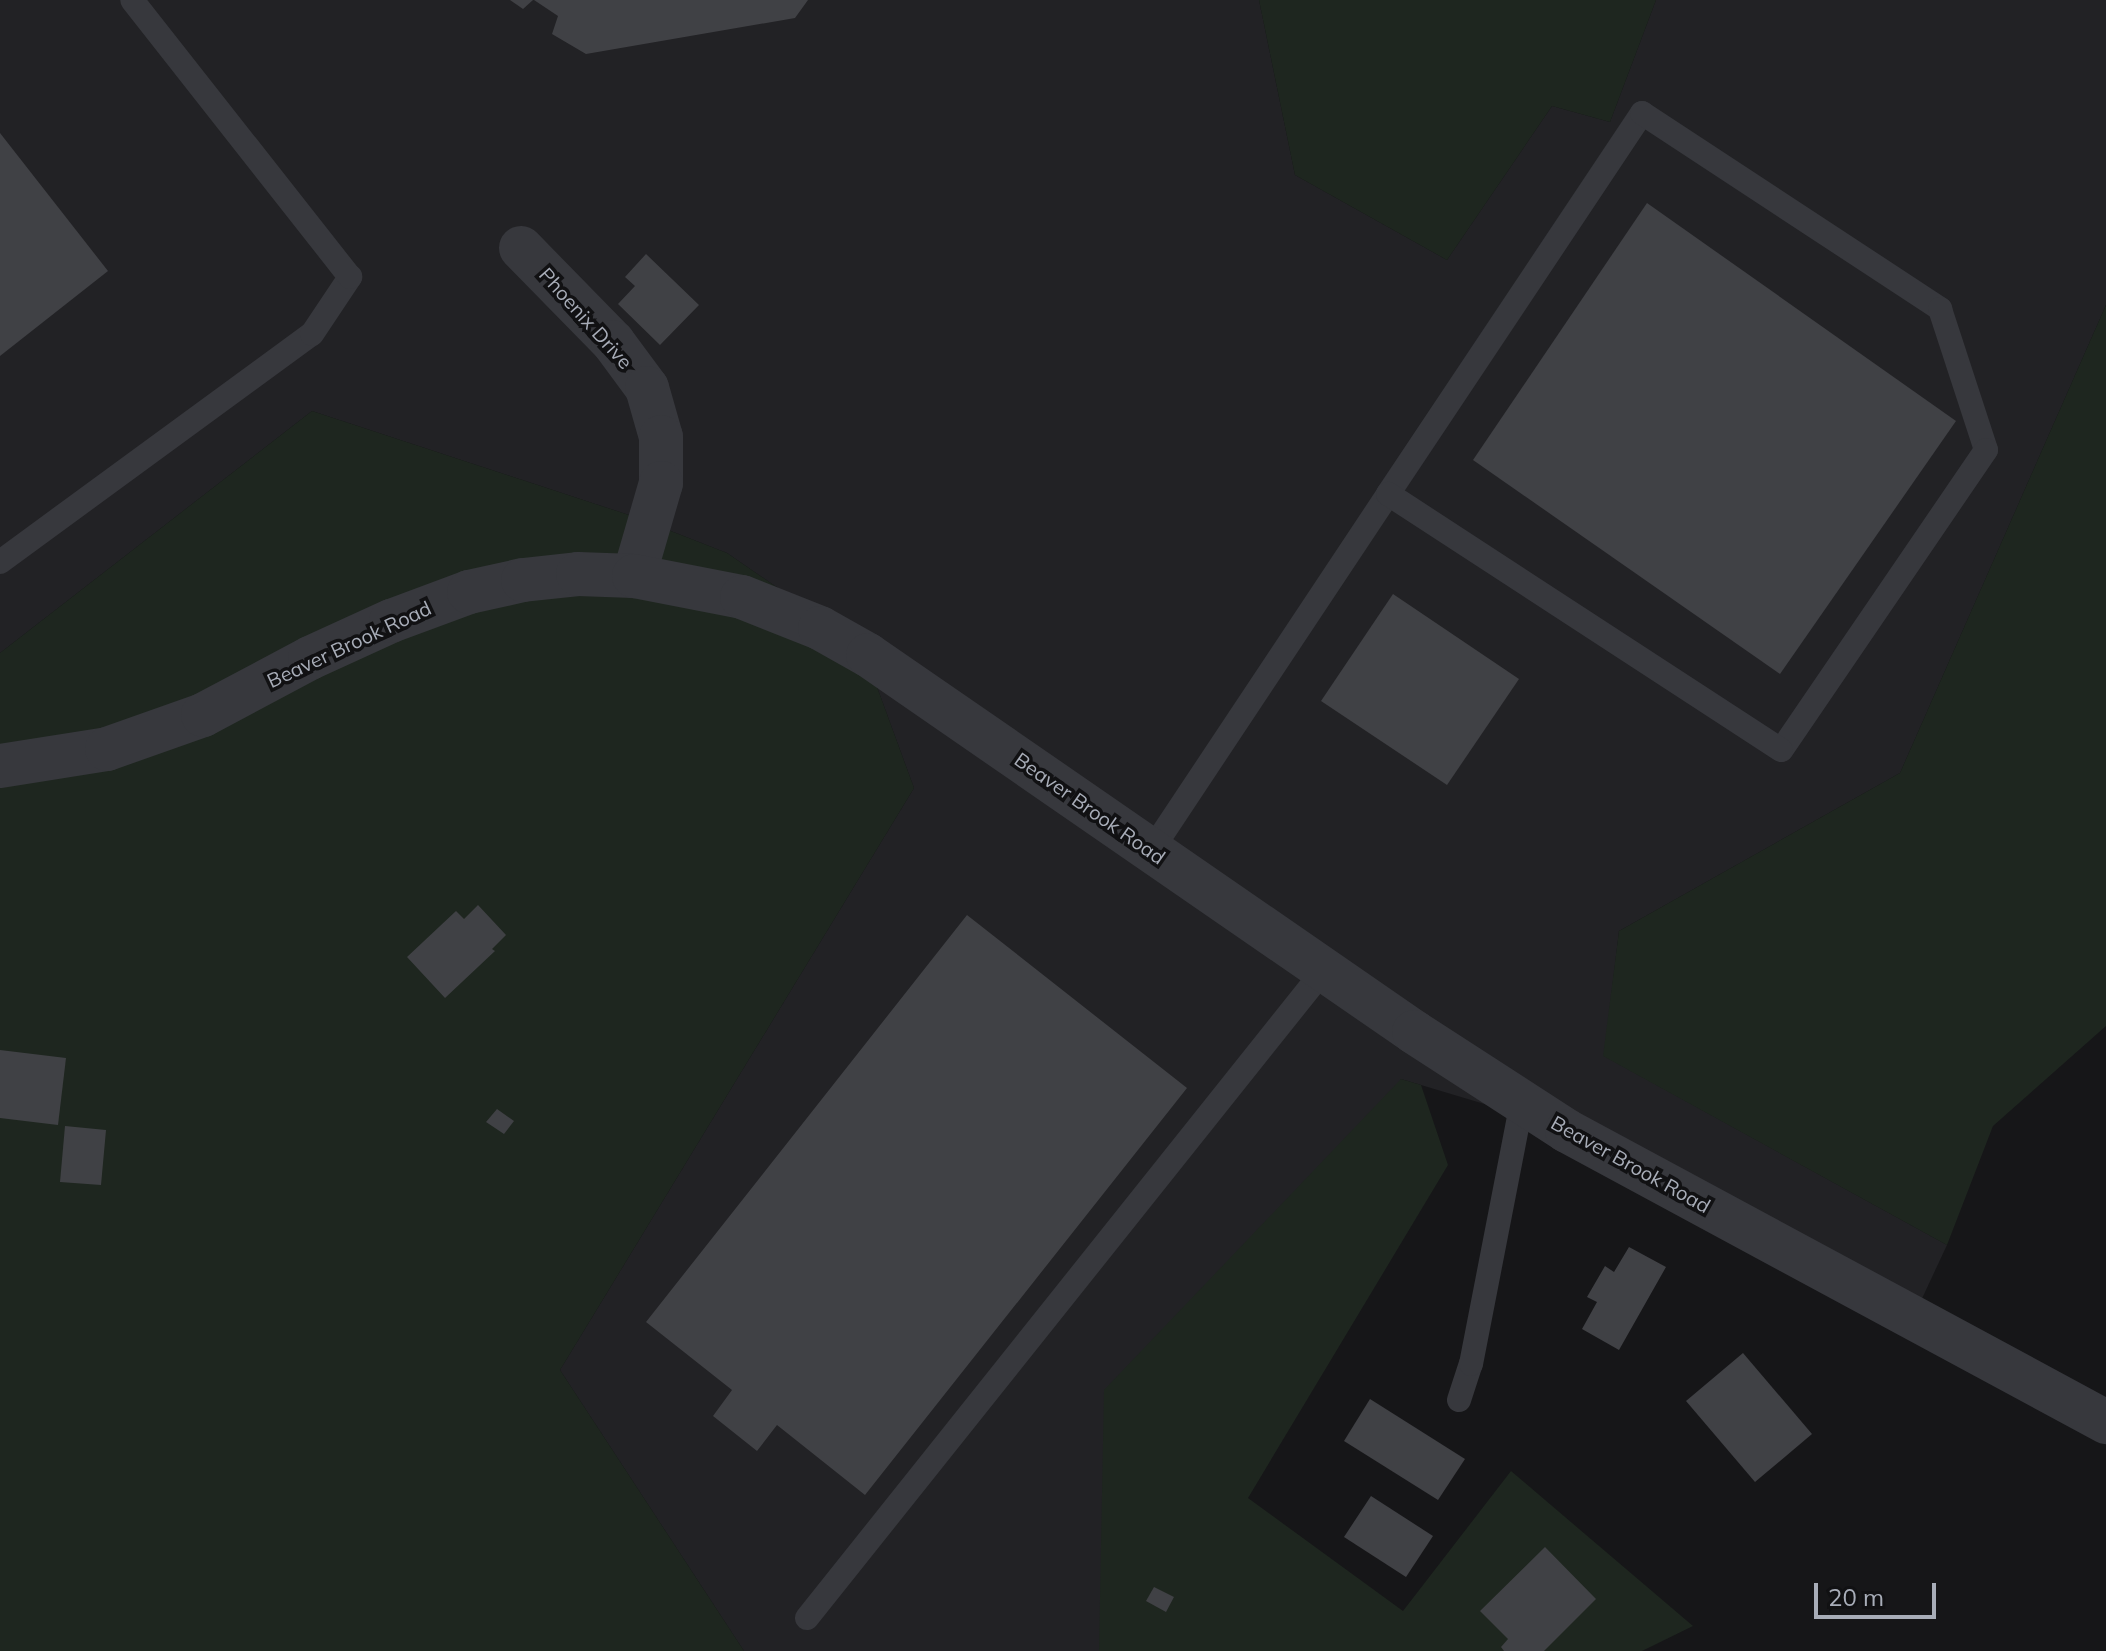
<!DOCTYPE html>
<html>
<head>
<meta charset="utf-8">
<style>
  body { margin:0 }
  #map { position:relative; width:2106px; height:1651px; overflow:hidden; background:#161618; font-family:Mulish,sans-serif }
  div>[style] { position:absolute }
  .built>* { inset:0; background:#222225 }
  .green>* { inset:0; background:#1e261f }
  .building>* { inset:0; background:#404145 }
  .service>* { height:24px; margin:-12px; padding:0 12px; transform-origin:12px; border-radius:12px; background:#37383d }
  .minor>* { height:44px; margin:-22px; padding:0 22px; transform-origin:22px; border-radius:22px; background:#37383d }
  .tertiary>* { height:44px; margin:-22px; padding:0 22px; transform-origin:22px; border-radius:22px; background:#37383d }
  span { translate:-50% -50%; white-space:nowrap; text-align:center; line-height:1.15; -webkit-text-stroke:7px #111113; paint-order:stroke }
  .street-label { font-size:20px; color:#a8adb8 }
  .scale { position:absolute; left:1814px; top:1583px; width:122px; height:36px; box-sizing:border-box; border:4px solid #a8adb8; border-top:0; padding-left:10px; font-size:24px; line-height:28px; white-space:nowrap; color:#a8adb8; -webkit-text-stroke:6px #111113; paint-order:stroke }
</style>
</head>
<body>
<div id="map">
  <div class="built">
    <i style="clip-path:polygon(0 0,1259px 0,1295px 175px,1447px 260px,1552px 106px,1610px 122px,1656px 0,2106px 0,2106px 305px,1900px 773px,1619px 931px,1604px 1056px,1947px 1245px,1912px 1320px,1558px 1126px,1401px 1079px,1099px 1651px,744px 1651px,560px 1370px,914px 788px,862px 646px,727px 553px,635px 517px,312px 411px,0 653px)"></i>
  </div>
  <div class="green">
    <i style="clip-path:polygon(1259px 0,1656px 0,1610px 122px,1552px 106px,1447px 260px,1295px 175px)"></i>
    <i style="clip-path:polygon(2106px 305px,2106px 1026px,1993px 1126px,1947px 1245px,1603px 1056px,1619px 931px,1900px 773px)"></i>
    <i style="clip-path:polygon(312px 411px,635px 517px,727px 553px,862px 646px,914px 788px,560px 1370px,744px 1651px,0 1651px,0 653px)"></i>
    <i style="clip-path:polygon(1401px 1079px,1421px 1085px,1448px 1165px,1248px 1498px,1403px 1611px,1511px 1471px,1693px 1626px,1642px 1651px,1099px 1651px,1104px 1390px)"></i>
  </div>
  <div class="building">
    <i style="clip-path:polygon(510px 0,533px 0,523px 9px)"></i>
    <i style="clip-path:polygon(534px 0,808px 0,795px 18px,586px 54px,552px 34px,558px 16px)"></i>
    <i style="clip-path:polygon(0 133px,108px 271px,0 356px)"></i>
    <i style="clip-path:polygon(1647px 203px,1956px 421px,1780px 674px,1473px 460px)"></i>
    <i style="clip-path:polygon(646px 254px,699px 305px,660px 345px,618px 304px,635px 286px,625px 277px)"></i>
    <i style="clip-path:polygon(1393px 594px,1519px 679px,1447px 785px,1321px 701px)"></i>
    <i style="clip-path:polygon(478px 905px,506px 935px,492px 949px,495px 951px,445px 998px,407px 957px,456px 911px,464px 919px)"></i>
    <i style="clip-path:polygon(967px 915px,1187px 1088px,865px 1495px,777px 1425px,757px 1451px,713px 1416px,732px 1390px,646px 1322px)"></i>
    <i style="clip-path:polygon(0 1050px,66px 1058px,58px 1125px,0 1118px)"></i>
    <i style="clip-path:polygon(497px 1109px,514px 1121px,504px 1134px,486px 1122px)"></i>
    <i style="clip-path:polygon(65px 1126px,106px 1130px,101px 1185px,60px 1182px)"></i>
    <i style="clip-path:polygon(1629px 1247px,1666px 1267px,1619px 1350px,1582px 1329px,1597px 1302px,1587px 1297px,1605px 1266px,1614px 1272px)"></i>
    <i style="clip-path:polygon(1743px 1353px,1812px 1434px,1755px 1482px,1686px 1401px)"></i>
    <i style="clip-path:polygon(1370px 1399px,1465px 1459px,1438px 1500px,1344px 1441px)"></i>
    <i style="clip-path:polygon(1371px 1496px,1433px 1536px,1406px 1577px,1344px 1537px)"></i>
    <i style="clip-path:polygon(1545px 1547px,1596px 1599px,1544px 1651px,1504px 1651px,1501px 1647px,1508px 1639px,1480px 1611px)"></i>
    <i style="clip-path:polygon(1154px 1587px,1174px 1597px,1166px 1612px,1146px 1601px)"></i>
  </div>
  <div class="service">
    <i style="left:0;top:562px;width:386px;rotate:-36.2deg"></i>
    <i style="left:312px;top:334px;width:69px;rotate:-56.3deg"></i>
    <i style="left:350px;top:277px;width:352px;rotate:-128.2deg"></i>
    <i style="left:1151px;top:851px;width:429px;rotate:-56.4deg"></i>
    <i style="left:1388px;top:494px;width:458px;rotate:-56.3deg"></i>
    <i style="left:1642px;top:113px;width:357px;rotate:33.3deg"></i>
    <i style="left:1940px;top:309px;width:148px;rotate:71.9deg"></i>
    <i style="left:1986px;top:450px;width:363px;rotate:124.3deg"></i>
    <i style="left:1781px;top:750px;width:469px;rotate:-146.9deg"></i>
    <i style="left:1459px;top:1400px;width:38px;rotate:-72deg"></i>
    <i style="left:1471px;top:1364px;width:267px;rotate:-79deg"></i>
    <i style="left:807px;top:1618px;width:829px;rotate:-51.42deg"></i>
  </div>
  <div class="minor">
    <i style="left:521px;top:248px;width:132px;rotate:45.6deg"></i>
    <i style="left:613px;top:342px;width:57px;rotate:53.5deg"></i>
    <i style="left:647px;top:388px;width:51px;rotate:74.1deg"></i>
    <i style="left:661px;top:437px;width:46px;rotate:90deg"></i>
    <i style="left:661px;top:483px;width:97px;rotate:106.2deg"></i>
  </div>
  <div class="tertiary">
    <i style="left:0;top:766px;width:108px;rotate:-9deg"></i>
    <i style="left:107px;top:749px;width:102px;rotate:-19.5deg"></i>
    <i style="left:203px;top:715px;width:121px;rotate:-28deg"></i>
    <i style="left:310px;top:658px;width:89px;rotate:-24.6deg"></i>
    <i style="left:391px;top:621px;width:83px;rotate:-20.4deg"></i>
    <i style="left:469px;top:592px;width:55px;rotate:-12.5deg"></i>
    <i style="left:523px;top:580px;width:55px;rotate:-6.2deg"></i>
    <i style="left:578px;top:574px;width:56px;rotate:2deg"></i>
    <i style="left:634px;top:576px;width:110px;rotate:11deg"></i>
    <i style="left:742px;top:597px;width:84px;rotate:21.7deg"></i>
    <i style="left:820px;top:628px;width:55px;rotate:29.4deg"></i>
    <i style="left:868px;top:655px;width:664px;rotate:34.62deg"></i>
    <i style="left:1414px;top:1032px;width:182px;rotate:32.9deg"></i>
    <i style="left:1567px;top:1131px;width:613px;rotate:28.36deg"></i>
  </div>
  <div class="street-label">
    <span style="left:586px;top:318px;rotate:48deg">Phoenix Drive</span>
    <span style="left:349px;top:644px;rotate:-25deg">Beaver Brook Road</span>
    <span style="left:1090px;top:808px;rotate:35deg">Beaver Brook Road</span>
    <span style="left:1631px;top:1164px;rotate:29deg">Beaver Brook Road</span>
  </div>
  <div class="scale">20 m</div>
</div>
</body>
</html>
